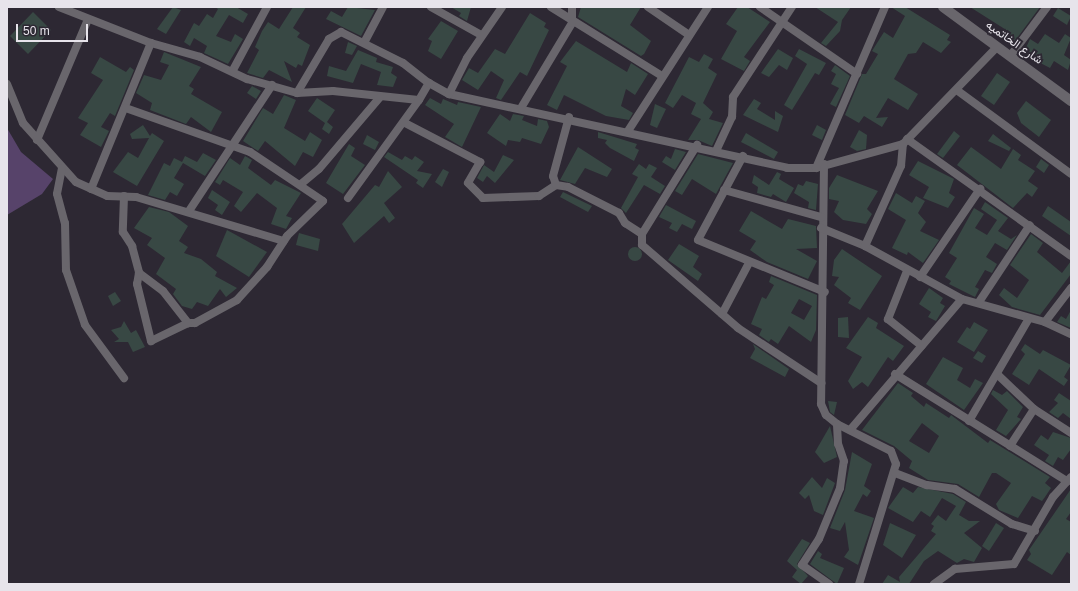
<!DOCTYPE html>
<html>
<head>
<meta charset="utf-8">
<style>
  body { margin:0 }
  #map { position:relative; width:1078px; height:591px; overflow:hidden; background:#2d2833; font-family:Helvetica,Vazirmatn,sans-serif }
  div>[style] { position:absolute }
  .green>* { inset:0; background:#57436a }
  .building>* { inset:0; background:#384844 }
  .round { border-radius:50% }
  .minor>* { height:8px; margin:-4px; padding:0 4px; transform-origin:4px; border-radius:4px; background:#69666c }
  .tertiary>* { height:10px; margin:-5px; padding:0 5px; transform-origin:5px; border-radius:5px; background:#69666c }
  span { translate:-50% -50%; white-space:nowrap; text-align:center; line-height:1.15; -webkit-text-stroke:4px #2d2833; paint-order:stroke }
  .street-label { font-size:12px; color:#e7e4eb }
  .frame { position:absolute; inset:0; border:8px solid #e7e4eb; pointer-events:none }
  .scale { position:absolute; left:16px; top:24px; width:72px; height:18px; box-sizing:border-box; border:2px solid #e7e4eb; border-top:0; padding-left:5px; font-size:12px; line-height:14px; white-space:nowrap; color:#e7e4eb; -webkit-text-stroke:3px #2d2833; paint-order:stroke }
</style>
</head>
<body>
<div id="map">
  <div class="green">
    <i style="clip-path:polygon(7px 128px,21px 152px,53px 179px,42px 194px,7px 215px)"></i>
  </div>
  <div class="building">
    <i style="clip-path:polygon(173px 7px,181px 10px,166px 34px,157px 29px)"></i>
    <i style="clip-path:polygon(215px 7px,236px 7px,248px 14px,243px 23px,229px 15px,216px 36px,231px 42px,235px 34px,243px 39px,228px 64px,204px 53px,207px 46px,194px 38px,190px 46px,184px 42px,194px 23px,199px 26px,207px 14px,213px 18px,218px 9px)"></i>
    <i style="clip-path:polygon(293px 7px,306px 7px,293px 28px,300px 33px,297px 37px,310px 45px,302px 66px,298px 64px,296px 68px,284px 61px,292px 82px,269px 70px,263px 78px,247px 73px,259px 50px,255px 47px,262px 31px,268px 22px,279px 29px)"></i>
    <i style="clip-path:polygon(348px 7px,375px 10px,361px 36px,326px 19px,331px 11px,342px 17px)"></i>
    <i style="clip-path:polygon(451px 7px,471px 7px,467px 21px,459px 16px,461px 13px)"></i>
    <i style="clip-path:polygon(581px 7px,641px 7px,630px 25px,651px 41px,644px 54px,641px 56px,578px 17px)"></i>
    <i style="clip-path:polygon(738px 7px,747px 7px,770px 22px,744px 57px,750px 61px,744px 71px,721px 59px,737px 31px,726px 24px)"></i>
    <i style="clip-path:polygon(815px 7px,851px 7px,842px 20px,840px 31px,826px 46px,821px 43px,838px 22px)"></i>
    <i style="clip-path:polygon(891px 7px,905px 7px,950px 35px,947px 40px,951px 42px,941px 53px,923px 42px,916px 53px,908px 54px,894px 79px,918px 94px,908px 110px,888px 98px,876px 118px,888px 117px,882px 127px,864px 116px,859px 123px,845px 115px,862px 74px,866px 74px,878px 54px,872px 51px,884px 32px,893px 38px,905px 16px)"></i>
    <i style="clip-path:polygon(970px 7px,1040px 7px,1012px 45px,1005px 41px,1011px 33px)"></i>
    <i style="clip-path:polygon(1058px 8px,1071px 16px,1067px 25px,1053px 16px)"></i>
    <i style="clip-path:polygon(33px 12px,51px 30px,28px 54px,10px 36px)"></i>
    <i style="clip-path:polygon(530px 13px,546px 23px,544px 27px,549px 30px,527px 76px,520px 72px,501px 100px,496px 98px,504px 80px,491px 71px,478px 90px,462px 80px,469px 68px,478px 73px,495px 49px,505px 54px)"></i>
    <i style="clip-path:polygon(441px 21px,458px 31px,441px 59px,428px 51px,432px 41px,428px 39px)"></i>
    <i style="clip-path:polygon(1045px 34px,1059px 43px,1065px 34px,1071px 38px,1064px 55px,1071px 60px,1068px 70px,1054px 61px,1050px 68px,1023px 54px,1030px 39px,1038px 44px)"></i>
    <i style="clip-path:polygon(576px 41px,627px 72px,631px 63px,648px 74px,635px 95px,626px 89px,621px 106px,633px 113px,629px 120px,606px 116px,564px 95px,557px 110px,547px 105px,567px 66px,560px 62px)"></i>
    <i style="clip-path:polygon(348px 42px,357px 46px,352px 55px,345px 53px)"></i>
    <i style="clip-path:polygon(778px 49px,793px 58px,787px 70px,779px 65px,769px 77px,761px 73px)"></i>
    <i style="clip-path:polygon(799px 49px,826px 63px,819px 75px,815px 73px,792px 110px,784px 105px,807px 64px,795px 56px)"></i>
    <i style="clip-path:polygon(358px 50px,377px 58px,376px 62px,393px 67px,391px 73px,397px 77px,393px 87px,377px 85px,381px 72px,361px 64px,353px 83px,327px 76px,329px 66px,346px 71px)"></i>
    <i style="clip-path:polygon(164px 52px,201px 67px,189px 86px,194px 89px,191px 94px,222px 112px,211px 132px,191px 117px,186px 124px,150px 110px,152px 103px,136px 93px,144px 75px,161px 80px,169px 65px,160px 62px)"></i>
    <i style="clip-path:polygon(704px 54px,713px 59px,708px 68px,717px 74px,703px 103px,713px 112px,709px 119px,723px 123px,712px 146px,698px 140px,688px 140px,701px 119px,691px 114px,696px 103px,682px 95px,673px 108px,665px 103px,689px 57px,699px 62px)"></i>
    <i style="clip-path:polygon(100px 57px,126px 72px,130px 67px,134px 70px,115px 116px,110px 113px,101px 127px,109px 131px,101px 147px,80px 135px,88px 123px,78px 118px,103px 80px,91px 73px)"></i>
    <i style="clip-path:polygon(835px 65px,850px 76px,836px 107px,830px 104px,839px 88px,831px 84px,836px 74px,831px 71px)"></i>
    <i style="clip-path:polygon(997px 73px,1010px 82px,994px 105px,981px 96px)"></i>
    <i style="clip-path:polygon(252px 86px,261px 91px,256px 99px,247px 93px)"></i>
    <i style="clip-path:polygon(284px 95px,296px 100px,284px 128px,305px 141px,310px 132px,322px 140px,313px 157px,303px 152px,295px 166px,265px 141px,258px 151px,243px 141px,263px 108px,273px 114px)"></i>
    <i style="clip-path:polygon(317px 98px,335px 110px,327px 122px,333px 127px,329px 134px,322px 129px,325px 123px,308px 111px)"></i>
    <i style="clip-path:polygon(430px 98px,441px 104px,443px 99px,457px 105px,458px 102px,481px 107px,462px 147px,445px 137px,454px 124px,425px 105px)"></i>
    <i style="clip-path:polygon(754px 99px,761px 103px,757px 109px,775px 120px,775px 111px,783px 116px,778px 132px,743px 115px)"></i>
    <i style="clip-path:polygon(1026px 101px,1051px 120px,1039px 137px,1021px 123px,1017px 113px)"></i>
    <i style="clip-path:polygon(655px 104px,666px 109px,657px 128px,650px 125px)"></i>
    <i style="clip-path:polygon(500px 114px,510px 121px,513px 114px,524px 116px,522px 120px,537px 126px,538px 119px,547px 121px,549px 127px,541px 144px,522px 138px,520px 142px,508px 140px,506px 146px,487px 133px)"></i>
    <i style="clip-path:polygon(143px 125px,150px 136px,152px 133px,164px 141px,137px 186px,113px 172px,128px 152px,138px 158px,149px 138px,132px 139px,130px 134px)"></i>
    <i style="clip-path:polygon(817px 125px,826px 130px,822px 140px,812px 135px)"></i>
    <i style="clip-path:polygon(859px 130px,867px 135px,866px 149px,857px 151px,850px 147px)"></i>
    <i style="clip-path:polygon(954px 131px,960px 136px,943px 158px,937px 154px)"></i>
    <i style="clip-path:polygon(598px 132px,637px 144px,635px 148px,639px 150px,634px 161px,610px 148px,605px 143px,607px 140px,598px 138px)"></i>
    <i style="clip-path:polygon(746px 133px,778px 152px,774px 159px,741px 142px)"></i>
    <i style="clip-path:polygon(993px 134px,1011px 148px,1009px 151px,988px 141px)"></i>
    <i style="clip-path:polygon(367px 135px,379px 142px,375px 150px,363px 144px)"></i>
    <i style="clip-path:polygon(349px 144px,355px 148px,351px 156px,365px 165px,343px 194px,326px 183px)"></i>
    <i style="clip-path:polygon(578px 147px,612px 169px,607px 177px,585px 168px,575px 184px,560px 180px)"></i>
    <i style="clip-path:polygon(971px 147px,1001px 169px,1013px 149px,1021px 155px,1018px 160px,1035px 171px,1028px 181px,1038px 188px,1032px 197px,1027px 193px,1013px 208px,957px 165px)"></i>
    <i style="clip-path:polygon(675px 149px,686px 152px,675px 170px,662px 162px,666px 156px,671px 159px)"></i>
    <i style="clip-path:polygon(388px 152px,402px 160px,405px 156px,412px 160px,415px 156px,424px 162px,417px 171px,432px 174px,423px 188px,416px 183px,418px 180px,384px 157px)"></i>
    <i style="clip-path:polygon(203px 153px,216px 160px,205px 176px,183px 163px,174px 178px,184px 184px,177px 196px,170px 192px,165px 200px,148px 195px,164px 163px,170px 166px,174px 158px,182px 162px,185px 156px,197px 162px)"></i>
    <i style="clip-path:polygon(698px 154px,733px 163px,716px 194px,692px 179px,682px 195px,675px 191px)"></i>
    <i style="clip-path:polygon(503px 155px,514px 160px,495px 183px,487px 176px,483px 182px,477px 178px,484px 165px,494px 172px)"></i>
    <i style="clip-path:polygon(245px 156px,252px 160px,248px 168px,271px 185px,275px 180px,301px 193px,286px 216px,292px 218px,286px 229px,271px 224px,277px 208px,257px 193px,241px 212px,234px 206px,243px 192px,223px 180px,220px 185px,215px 182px,230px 158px,240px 165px)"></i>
    <i style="clip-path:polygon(1041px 159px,1049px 165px,1044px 173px,1036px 167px)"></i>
    <i style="clip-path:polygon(918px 161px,954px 179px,949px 193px,955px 197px,948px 208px,923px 198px,929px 187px,909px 175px)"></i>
    <i style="clip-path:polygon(639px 164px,646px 169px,649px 164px,657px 168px,651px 177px,665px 186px,660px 194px,644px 185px,626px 213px,621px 208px,638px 177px,632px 174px)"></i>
    <i style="clip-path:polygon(443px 169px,449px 172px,442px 187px,435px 182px)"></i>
    <i style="clip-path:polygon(388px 171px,402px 187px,384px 203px,395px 218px,389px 223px,384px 216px,354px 243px,342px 224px,375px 185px,379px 187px)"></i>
    <i style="clip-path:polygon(777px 172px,781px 174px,779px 179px,794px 188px,786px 202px,773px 194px,771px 197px,757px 193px,758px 187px,752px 183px,754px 175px,769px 185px)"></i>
    <i style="clip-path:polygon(837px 175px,878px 191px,867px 209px,872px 214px,866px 224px,843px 220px,834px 212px,839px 201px,829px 199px,829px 188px)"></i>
    <i style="clip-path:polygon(806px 181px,818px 184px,816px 210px,808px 208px,809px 202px,794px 193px,798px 184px,803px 186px)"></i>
    <i style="clip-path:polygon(212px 190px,230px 202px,222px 215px,215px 210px,218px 205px,208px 198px)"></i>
    <i style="clip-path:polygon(563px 192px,592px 206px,588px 212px,560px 197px)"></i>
    <i style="clip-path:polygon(896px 193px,912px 203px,916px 196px,925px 201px,918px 213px,926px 222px,920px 231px,939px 240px,923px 263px,908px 252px,907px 255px,892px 248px,906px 220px,888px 209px)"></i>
    <i style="clip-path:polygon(985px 202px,1008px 218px,998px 231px,1011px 239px,1017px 235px,1007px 250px,995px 243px,986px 257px,997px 264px,992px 273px,985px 270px,975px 287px,979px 289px,975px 297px,949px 284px,951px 281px,945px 277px,957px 258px,949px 253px,974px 208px,984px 214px,975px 228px,987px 235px,997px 220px,981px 209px)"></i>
    <i style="clip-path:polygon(666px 205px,696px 221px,692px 229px,682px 224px,677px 232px,669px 228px,672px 223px,659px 217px)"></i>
    <i style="clip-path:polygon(1048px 206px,1071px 222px,1071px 236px,1042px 216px)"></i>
    <i style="clip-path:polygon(149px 207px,169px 212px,188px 226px,179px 241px,188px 247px,184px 253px,201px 259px,217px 272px,215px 276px,237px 288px,226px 297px,220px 289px,208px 306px,197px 302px,192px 309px,182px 306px,173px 294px,176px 289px,156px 274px,165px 258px,147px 245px,152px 238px,134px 228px)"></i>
    <i style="clip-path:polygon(751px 211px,782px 229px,788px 219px,816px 226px,817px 248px,796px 249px,817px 261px,808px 279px,767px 262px,750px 250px,756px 241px,739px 231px)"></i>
    <i style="clip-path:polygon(227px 230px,267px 252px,249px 277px,216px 256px)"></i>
    <i style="clip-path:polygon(299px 233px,320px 239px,318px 251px,296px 245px)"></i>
    <i style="clip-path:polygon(1031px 234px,1043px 243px,1037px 252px,1062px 273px,1071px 261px,1071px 274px,1040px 315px,1012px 307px,999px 295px,1004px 288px,1017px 298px,1029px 280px,1010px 265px)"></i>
    <i style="clip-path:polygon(679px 244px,699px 256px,693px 267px,702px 274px,698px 281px,668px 260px)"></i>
    <i class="round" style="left:628px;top:247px;width:14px;height:14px"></i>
    <i style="clip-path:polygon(842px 249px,882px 276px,860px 310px,848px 303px,851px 298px,834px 285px,839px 277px,832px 276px,834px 260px)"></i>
    <i style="clip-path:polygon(evenodd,771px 276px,817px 295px,816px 330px,811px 342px,789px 326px,778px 344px,771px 339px,769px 342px,759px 335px,762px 329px,751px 324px,762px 297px,766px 299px,774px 285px,769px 282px,771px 276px,799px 299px,812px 306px,804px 320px,791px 313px,799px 299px)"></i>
    <i style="clip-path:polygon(929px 288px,943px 298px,940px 303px,945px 306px,936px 321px,928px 317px,931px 312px,919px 304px)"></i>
    <i style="clip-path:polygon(115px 292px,121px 301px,113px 306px,108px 296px)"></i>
    <i style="clip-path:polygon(1071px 310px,1071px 328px,1057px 322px,1061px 316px,1066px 319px)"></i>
    <i style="clip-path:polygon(848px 317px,849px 338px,838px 337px,838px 318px)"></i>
    <i style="clip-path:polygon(868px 317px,878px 323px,876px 328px,904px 346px,893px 361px,888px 357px,868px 387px,862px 382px,853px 389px,848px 381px,862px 357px,846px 348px)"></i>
    <i style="clip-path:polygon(124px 321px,131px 333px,136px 330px,145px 347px,133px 352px,128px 342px,114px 342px,119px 339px,111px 330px,121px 327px)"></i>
    <i style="clip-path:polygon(974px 322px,988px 330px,974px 352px,957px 342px,967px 327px,970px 329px)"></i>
    <i style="clip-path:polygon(753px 344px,789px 369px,785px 377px,750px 358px,755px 349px)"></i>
    <i style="clip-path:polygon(1025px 344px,1040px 354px,1043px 350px,1071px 365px,1064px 377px,1068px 380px,1064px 386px,1039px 369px,1029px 385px,1012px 374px,1025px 354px,1021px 350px)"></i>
    <i style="clip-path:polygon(978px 351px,986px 356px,982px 363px,973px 358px)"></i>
    <i style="clip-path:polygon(943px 357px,963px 368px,957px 380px,970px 388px,975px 379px,983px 383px,964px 410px,926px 384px)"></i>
    <i style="clip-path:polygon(evenodd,898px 383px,913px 393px,911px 396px,924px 407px,926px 403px,949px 418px,951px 415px,988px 443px,990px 440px,1050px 477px,1045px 483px,1051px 488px,1045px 497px,1042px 501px,1032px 496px,1018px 518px,999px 510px,996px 504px,1011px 483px,996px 473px,992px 473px,979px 497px,958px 484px,928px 480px,909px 468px,912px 461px,894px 446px,862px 430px,898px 383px,922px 423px,939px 436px,929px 453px,909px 441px,922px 423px)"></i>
    <i style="clip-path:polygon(993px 390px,1002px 395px,1007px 391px,1023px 407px,1017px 417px,1021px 419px,1006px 436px,996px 430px,1008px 410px,991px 394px)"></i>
    <i style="clip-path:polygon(1059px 393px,1071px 401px,1071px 419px,1063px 413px,1058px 418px,1049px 412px,1058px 403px,1054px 400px)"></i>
    <i style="clip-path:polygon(828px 401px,837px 402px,834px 415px,830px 412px)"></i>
    <i style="clip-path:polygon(830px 426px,837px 457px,824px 463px,815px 452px)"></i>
    <i style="clip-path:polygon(1053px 432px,1071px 438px,1071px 449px,1063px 460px,1058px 457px,1053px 466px,1045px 461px,1049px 455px,1034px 445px,1041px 435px,1048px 440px)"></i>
    <i style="clip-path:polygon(852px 452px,872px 464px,864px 486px,871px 491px,867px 497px,863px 494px,854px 511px,874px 518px,858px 565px,844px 557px,849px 550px,845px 522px,840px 531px,830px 528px,845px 490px)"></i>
    <i style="clip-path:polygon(812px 477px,822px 488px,827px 478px,835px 483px,823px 515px,814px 511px,809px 495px,805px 499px,799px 493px)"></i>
    <i style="clip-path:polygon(903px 487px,913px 493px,918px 487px,953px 494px,966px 502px,959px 515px,969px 521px,980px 521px,964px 533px,982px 548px,974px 562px,964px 559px,957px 563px,938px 551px,924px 561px,909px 584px,882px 584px,888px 575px,900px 582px,899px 577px,936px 534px,931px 531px,934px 526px,931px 524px,938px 515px,946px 521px,956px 506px,942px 498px,930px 517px,921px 511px,913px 522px,888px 508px)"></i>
    <i style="clip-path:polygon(1071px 489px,1071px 512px,1066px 519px,1071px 522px,1071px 555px,1067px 552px,1052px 575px,1027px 560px,1031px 554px,1029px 550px)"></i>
    <i style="clip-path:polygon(890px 523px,916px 535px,902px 558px,883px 545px)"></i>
    <i style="clip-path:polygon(996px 523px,1004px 528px,989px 551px,982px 546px)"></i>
    <i style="clip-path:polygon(802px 539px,810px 543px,797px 564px,808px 576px,801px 584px,792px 577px,797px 570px,787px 561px)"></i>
    <i style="clip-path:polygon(818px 551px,822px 554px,820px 558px,844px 568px,837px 584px,810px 564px)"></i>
  </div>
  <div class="minor">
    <i style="left:59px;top:7px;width:99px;rotate:21.4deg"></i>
    <i style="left:151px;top:43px;width:51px;rotate:15.9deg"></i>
    <i style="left:200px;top:57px;width:52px;rotate:25.1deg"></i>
    <i style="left:247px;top:79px;width:52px;rotate:15.6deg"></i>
    <i style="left:297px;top:93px;width:36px;rotate:-3deg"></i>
    <i style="left:333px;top:91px;width:86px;rotate:6deg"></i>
    <i style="left:419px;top:100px;width:20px;rotate:-60deg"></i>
    <i style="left:429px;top:83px;width:23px;rotate:29deg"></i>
    <i style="left:449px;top:94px;width:346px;rotate:12.3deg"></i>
    <i style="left:787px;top:168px;width:29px"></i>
    <i style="left:816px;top:168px;width:90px;rotate:-15.4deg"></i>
    <i style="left:903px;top:144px;width:134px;rotate:-45.9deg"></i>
    <i style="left:431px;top:7px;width:57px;rotate:29.2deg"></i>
    <i style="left:551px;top:7px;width:131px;rotate:31.9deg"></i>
    <i style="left:648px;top:7px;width:50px;rotate:34.3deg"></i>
    <i style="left:760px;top:7px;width:118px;rotate:34.6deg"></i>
    <i style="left:365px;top:41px;width:38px;rotate:-62deg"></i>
    <i style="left:1011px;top:55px;width:60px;rotate:-53.1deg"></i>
    <i style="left:233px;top:70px;width:72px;rotate:-61.6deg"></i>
    <i style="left:7px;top:84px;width:42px;rotate:67.7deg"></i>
    <i style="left:23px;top:123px;width:79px;rotate:48.1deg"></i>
    <i style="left:76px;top:182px;width:34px;rotate:24deg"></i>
    <i style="left:107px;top:196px;width:29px;rotate:2deg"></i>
    <i style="left:136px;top:197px;width:154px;rotate:16.6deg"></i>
    <i style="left:958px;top:91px;width:140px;rotate:36.3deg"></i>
    <i style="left:297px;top:93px;width:63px;rotate:-59.3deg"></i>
    <i style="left:329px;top:39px;width:14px;rotate:-30deg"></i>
    <i style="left:341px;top:32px;width:69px;rotate:26.6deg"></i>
    <i style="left:403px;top:63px;width:33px;rotate:38deg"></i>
    <i style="left:449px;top:94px;width:40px;rotate:-63.4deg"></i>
    <i style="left:467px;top:58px;width:62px;rotate:-55.5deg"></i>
    <i style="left:521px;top:108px;width:99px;rotate:-59deg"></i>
    <i style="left:572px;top:23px;width:16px;rotate:-90deg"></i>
    <i style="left:405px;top:123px;width:85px;rotate:27.5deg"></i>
    <i style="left:480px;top:162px;width:24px;rotate:120deg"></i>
    <i style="left:468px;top:183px;width:21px;rotate:45deg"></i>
    <i style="left:483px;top:198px;width:56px;rotate:-2deg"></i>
    <i style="left:539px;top:196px;width:20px;rotate:-33deg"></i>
    <i style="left:556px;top:185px;width:12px;rotate:9deg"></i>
    <i style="left:568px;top:187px;width:57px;rotate:27deg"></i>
    <i style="left:619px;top:213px;width:12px;rotate:59deg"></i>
    <i style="left:625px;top:223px;width:20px;rotate:33deg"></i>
    <i style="left:642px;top:234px;width:11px;rotate:90deg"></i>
    <i style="left:642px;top:245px;width:127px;rotate:40.8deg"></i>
    <i style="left:738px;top:328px;width:100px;rotate:33.5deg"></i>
    <i style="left:628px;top:131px;width:148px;rotate:-57.2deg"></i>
    <i style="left:907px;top:139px;width:201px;rotate:35.5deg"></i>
    <i style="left:37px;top:140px;width:131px;rotate:-67.1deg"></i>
    <i style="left:716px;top:151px;width:38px;rotate:-65deg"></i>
    <i style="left:732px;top:117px;width:20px;rotate:-87deg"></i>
    <i style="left:733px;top:97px;width:108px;rotate:-56.8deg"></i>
    <i style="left:743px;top:156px;width:95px;rotate:118.2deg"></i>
    <i style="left:698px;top:240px;width:137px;rotate:22.3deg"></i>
    <i style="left:824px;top:164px;width:240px;rotate:90.7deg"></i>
    <i style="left:821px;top:404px;width:12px;rotate:66deg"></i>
    <i style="left:826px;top:415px;width:14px;rotate:39deg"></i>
    <i style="left:837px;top:424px;width:60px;rotate:26.6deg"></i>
    <i style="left:891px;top:451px;width:14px;rotate:69deg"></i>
    <i style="left:896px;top:464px;width:126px;rotate:107.1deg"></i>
    <i style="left:62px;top:168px;width:26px;rotate:101deg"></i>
    <i style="left:57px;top:194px;width:30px;rotate:75deg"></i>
    <i style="left:65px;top:223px;width:47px;rotate:88.8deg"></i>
    <i style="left:66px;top:270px;width:58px;rotate:70.9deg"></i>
    <i style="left:85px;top:325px;width:66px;rotate:53.7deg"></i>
    <i style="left:816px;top:168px;width:175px;rotate:-66.8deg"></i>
    <i style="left:301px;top:184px;width:23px;rotate:-40deg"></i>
    <i style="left:319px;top:169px;width:94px;rotate:-49.7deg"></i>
    <i style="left:556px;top:185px;width:9px;rotate:-108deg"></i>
    <i style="left:553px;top:176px;width:61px;rotate:-74.8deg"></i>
    <i style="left:91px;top:189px;width:158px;rotate:-67.7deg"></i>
    <i style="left:724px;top:190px;width:101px;rotate:15.6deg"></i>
    <i style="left:124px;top:196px;width:36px;rotate:92deg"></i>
    <i style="left:123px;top:232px;width:17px;rotate:57deg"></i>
    <i style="left:132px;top:246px;width:28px;rotate:75deg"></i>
    <i style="left:139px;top:273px;width:30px;rotate:37deg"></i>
    <i style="left:163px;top:291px;width:41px;rotate:52deg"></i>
    <i style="left:188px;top:323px;width:7px"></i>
    <i style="left:195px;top:323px;width:48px;rotate:-28.7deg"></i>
    <i style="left:237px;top:300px;width:45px;rotate:-47.7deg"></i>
    <i style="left:267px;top:267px;width:37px;rotate:-57deg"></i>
    <i style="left:287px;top:236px;width:50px;rotate:-44.2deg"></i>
    <i style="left:323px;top:201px;width:88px;rotate:-146.1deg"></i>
    <i style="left:250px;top:152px;width:132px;rotate:-160.5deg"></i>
    <i style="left:348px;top:198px;width:121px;rotate:-54.1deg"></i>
    <i style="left:189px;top:211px;width:151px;rotate:-56.6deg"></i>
    <i style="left:821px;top:228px;width:48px;rotate:22.2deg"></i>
    <i style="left:865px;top:246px;width:111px;rotate:28.7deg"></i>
    <i style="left:962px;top:299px;width:86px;rotate:15.5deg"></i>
    <i style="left:1045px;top:322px;width:29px;rotate:25deg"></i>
    <i style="left:642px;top:234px;width:105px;rotate:-58.3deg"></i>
    <i style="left:865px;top:246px;width:88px;rotate:-65.8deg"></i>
    <i style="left:901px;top:166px;width:22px;rotate:-85deg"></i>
    <i style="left:907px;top:271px;width:52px;rotate:111.6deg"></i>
    <i style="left:888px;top:319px;width:43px;rotate:38.5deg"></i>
    <i style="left:139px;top:273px;width:11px;rotate:100deg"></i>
    <i style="left:137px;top:284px;width:59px;rotate:76.2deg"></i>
    <i style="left:151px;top:341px;width:41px;rotate:-25.9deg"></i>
    <i style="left:920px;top:277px;width:107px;rotate:-55.7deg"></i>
    <i style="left:979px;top:302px;width:92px;rotate:-56.5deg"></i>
    <i style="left:722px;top:314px;width:58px;rotate:-62.1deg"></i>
    <i style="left:1045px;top:322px;width:43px;rotate:-52.6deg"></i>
    <i style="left:895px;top:374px;width:203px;rotate:31.9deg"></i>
    <i style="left:998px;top:375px;width:50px;rotate:43.4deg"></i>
    <i style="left:1034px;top:409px;width:44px;rotate:33deg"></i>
    <i style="left:969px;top:421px;width:117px;rotate:-59.7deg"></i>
    <i style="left:850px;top:430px;width:172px;rotate:-49.5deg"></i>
    <i style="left:1010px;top:446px;width:44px;rotate:-57deg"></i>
    <i style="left:895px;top:473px;width:34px;rotate:21deg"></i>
    <i style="left:927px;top:485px;width:28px;rotate:8deg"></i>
    <i style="left:955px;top:489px;width:67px;rotate:31.6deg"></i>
    <i style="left:1012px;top:524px;width:24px;rotate:17deg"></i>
    <i style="left:829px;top:584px;width:33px;rotate:-145deg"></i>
    <i style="left:802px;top:565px;width:31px;rotate:-57deg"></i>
    <i style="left:819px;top:539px;width:55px;rotate:-67.6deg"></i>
    <i style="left:840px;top:488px;width:27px;rotate:-82deg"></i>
    <i style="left:844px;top:461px;width:18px;rotate:-109deg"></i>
    <i style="left:838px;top:444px;width:20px;rotate:-93deg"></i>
    <i style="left:934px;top:584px;width:26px;rotate:-36deg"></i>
    <i style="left:955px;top:569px;width:59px;rotate:-4.8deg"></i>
    <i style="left:1014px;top:564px;width:78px;rotate:-59.8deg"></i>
    <i style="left:1053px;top:497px;width:27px;rotate:-48deg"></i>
  </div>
  <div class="tertiary">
    <i style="left:943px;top:7px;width:159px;rotate:36.3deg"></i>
  </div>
  <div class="street-label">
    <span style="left:1014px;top:43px;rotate:35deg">شارع الخاتميه</span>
  </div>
  <div class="frame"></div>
  <div class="scale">50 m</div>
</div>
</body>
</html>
